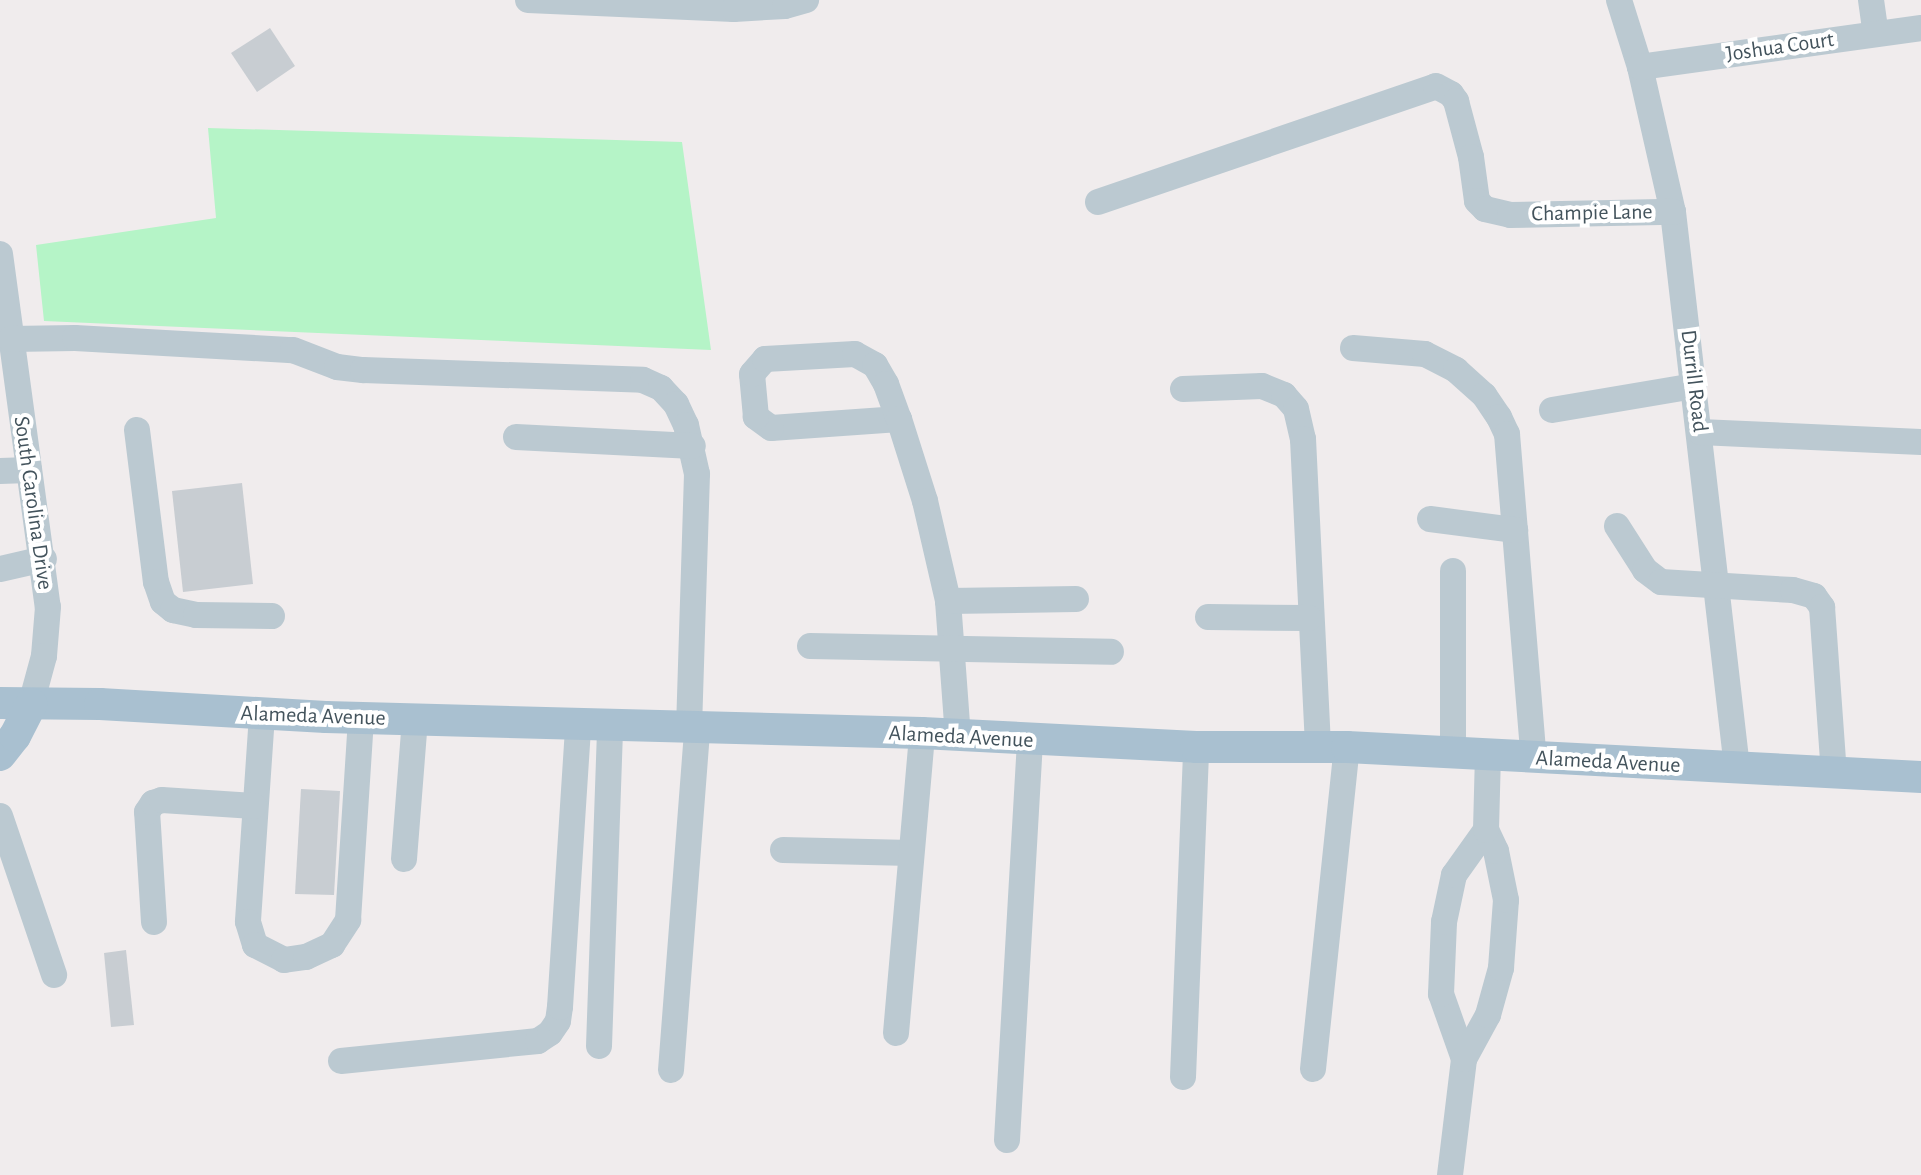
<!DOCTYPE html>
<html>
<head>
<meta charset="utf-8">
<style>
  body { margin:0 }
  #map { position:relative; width:1921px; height:1175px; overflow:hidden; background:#f0eced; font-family:"Alegreya Sans",sans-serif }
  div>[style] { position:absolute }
  .green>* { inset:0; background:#b5f4c7 }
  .building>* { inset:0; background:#c8cdd2 }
  .minor>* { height:26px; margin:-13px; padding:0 13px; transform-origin:13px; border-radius:13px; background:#bbc9d1 }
  .major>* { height:32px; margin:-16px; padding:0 16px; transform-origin:16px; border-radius:16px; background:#a9c0d0 }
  span { translate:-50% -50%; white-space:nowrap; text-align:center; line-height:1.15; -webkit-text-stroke:8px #fff; paint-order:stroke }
  .street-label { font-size:22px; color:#43535c }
</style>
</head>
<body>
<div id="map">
  <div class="green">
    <i style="clip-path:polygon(208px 128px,682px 142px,711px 350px,44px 321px,36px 245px,216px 218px)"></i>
  </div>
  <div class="building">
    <i style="clip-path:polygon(270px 28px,295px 66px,257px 92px,231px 53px)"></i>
    <i style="clip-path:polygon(242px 483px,253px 584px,183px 592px,172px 491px)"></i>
    <i style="clip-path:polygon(301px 789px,340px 791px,334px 895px,295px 894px)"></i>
    <i style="clip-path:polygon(126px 950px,134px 1025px,111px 1027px,104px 953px)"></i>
  </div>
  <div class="minor">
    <i style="left:528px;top:0;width:206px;rotate:2.5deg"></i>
    <i style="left:734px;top:9px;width:51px;rotate:-3.4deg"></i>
    <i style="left:785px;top:6px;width:22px;rotate:-16deg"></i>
    <i style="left:1619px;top:0;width:70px;rotate:72.6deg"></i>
    <i style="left:1640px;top:67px;width:149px;rotate:77.2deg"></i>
    <i style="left:1673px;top:212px;width:560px;rotate:83.43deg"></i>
    <i style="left:1871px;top:0;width:34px;rotate:82deg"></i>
    <i style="left:1640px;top:67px;width:284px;rotate:-7.9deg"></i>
    <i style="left:1098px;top:202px;width:357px;rotate:-18.9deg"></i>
    <i style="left:1436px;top:86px;width:17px;rotate:28deg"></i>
    <i style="left:1451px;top:94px;width:9px;rotate:54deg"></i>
    <i style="left:1456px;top:101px;width:58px;rotate:75deg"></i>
    <i style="left:1471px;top:157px;width:44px;rotate:82.2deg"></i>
    <i style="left:1477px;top:201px;width:11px;rotate:45deg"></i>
    <i style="left:1485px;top:209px;width:26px;rotate:13deg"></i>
    <i style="left:1510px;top:215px;width:163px;rotate:-1.1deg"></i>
    <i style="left:0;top:254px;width:356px;rotate:82.3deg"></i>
    <i style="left:48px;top:607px;width:49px;rotate:94.7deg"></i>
    <i style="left:44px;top:656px;width:50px;rotate:105.2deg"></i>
    <i style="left:11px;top:339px;width:64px;rotate:-0.9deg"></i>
    <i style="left:75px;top:338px;width:218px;rotate:3.2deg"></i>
    <i style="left:293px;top:350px;width:47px;rotate:21.1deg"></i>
    <i style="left:337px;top:367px;width:26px;rotate:7deg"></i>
    <i style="left:363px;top:370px;width:280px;rotate:2deg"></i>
    <i style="left:643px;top:380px;width:20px;rotate:24deg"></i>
    <i style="left:661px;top:388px;width:22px;rotate:47deg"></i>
    <i style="left:676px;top:404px;width:23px;rotate:65deg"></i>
    <i style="left:686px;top:425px;width:50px;rotate:77.3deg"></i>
    <i style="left:697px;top:474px;width:254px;rotate:91.8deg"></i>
    <i style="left:1353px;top:348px;width:72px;rotate:4.8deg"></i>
    <i style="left:1425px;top:354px;width:35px;rotate:27deg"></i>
    <i style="left:1456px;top:370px;width:38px;rotate:42deg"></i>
    <i style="left:1484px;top:395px;width:27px;rotate:56deg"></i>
    <i style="left:1499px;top:417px;width:19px;rotate:65deg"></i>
    <i style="left:1507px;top:434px;width:326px;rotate:85.3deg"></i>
    <i style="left:1183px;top:389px;width:79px;rotate:-2.2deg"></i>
    <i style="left:1262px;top:386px;width:24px;rotate:22deg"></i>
    <i style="left:1284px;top:395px;width:18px;rotate:49deg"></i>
    <i style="left:1296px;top:409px;width:31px;rotate:77deg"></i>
    <i style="left:1303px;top:439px;width:308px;rotate:87.2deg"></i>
    <i style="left:1552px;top:410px;width:144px;rotate:-9.6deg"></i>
    <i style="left:899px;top:419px;width:128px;rotate:176deg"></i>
    <i style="left:771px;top:428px;width:19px;rotate:-144deg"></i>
    <i style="left:756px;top:417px;width:43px;rotate:-95.3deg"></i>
    <i style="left:752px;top:374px;width:20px;rotate:-49deg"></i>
    <i style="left:765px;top:359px;width:90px;rotate:-3.2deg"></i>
    <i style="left:855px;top:354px;width:23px;rotate:29deg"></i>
    <i style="left:875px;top:365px;width:22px;rotate:60deg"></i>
    <i style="left:886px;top:384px;width:37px;rotate:70deg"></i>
    <i style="left:899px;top:419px;width:86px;rotate:72.4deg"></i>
    <i style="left:925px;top:501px;width:103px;rotate:77deg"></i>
    <i style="left:948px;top:601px;width:135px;rotate:85.8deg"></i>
    <i style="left:137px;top:430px;width:153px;rotate:82.9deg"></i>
    <i style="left:156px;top:582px;width:21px;rotate:71deg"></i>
    <i style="left:163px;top:602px;width:13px;rotate:39deg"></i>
    <i style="left:173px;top:610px;width:24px;rotate:12deg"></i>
    <i style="left:196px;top:615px;width:76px;rotate:0.8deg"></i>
    <i style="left:1700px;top:432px;width:221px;rotate:2.6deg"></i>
    <i style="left:516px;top:437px;width:177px;rotate:2.9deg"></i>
    <i style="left:0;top:471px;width:29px;rotate:-2deg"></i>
    <i style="left:1430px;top:519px;width:86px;rotate:7.4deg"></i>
    <i style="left:1617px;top:526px;width:52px;rotate:57.5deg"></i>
    <i style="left:1645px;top:570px;width:20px;rotate:37deg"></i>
    <i style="left:1661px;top:582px;width:132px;rotate:3.5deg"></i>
    <i style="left:1793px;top:590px;width:22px;rotate:16deg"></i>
    <i style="left:1814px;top:596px;width:14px;rotate:54deg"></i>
    <i style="left:1822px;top:607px;width:166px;rotate:85.9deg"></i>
    <i style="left:0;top:569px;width:45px;rotate:-12.8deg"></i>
    <i style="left:948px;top:601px;width:128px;rotate:-0.9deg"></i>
    <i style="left:1208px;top:617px;width:101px;rotate:0.6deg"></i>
    <i style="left:810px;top:646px;width:301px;rotate:1.1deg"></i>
    <i style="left:262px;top:715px;width:207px;rotate:93.9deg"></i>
    <i style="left:248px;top:922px;width:24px;rotate:73deg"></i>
    <i style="left:255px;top:945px;width:33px;rotate:27deg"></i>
    <i style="left:284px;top:960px;width:22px;rotate:-8deg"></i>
    <i style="left:306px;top:957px;width:29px;rotate:-25deg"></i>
    <i style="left:332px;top:945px;width:30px;rotate:-57deg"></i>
    <i style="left:348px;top:920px;width:202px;rotate:-86.3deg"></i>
    <i style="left:1453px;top:753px;width:182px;rotate:-90deg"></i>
    <i style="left:0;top:816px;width:168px;rotate:71.2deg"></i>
    <i style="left:783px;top:850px;width:128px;rotate:1.3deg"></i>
    <i style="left:404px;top:859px;width:139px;rotate:-85.5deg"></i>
    <i style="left:154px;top:922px;width:110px;rotate:-93.6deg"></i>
    <i style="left:147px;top:812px;width:11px;rotate:-56deg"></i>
    <i style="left:153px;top:803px;width:9px;rotate:-18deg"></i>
    <i style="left:162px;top:800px;width:92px;rotate:3.7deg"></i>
    <i style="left:896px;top:1033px;width:301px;rotate:-85deg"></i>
    <i style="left:599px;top:1046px;width:320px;rotate:-88deg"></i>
    <i style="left:1464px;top:1059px;width:69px;rotate:-109.5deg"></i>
    <i style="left:1441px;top:994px;width:72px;rotate:-87.6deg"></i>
    <i style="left:1444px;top:922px;width:48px;rotate:-78deg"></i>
    <i style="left:1454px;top:875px;width:55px;rotate:-54.6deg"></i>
    <i style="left:341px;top:1061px;width:198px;rotate:-5.8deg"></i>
    <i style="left:538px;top:1041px;width:14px;rotate:-34deg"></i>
    <i style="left:550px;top:1033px;width:14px;rotate:-56deg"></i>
    <i style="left:558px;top:1021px;width:14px;rotate:-82deg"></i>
    <i style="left:560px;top:1007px;width:283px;rotate:-86.3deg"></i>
    <i style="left:1313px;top:1069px;width:324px;rotate:-84deg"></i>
    <i style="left:671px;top:1070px;width:342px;rotate:-85.6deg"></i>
    <i style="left:1183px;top:1077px;width:330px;rotate:-87.7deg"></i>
    <i style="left:1007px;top:1140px;width:400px;rotate:-86.7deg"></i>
    <i style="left:1450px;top:1175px;width:117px;rotate:-83.1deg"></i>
    <i style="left:1464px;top:1059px;width:50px;rotate:-61.4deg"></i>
    <i style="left:1488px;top:1015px;width:49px;rotate:-74.5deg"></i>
    <i style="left:1501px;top:968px;width:68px;rotate:-85.8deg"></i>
    <i style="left:1506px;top:900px;width:50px;rotate:-101.5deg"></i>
    <i style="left:1496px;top:851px;width:23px;rotate:-115deg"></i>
    <i style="left:1486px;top:830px;width:74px;rotate:-88.5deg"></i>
  </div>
  <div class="major">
    <i style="left:0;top:703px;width:100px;rotate:0.6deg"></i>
    <i style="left:100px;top:704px;width:226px;rotate:3.3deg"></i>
    <i style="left:326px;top:717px;width:596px;rotate:1.54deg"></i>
    <i style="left:922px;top:733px;width:274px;rotate:2.9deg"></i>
    <i style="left:1196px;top:747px;width:151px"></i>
    <i style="left:1347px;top:747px;width:575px;rotate:2.99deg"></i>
    <i style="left:0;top:755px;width:24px;rotate:-52deg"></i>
    <i style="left:15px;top:736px;width:36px;rotate:-63deg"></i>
  </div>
  <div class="street-label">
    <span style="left:1780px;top:47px;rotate:-8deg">Joshua Court</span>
    <span style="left:1592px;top:213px;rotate:-1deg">Champie Lane</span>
    <span style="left:1694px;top:381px;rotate:83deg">Durrill Road</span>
    <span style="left:33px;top:503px;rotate:82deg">South Carolina Drive</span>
    <span style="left:313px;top:716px;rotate:2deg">Alameda Avenue</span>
    <span style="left:961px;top:737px;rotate:3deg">Alameda Avenue</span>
    <span style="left:1608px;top:762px;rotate:3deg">Alameda Avenue</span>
  </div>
</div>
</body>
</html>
